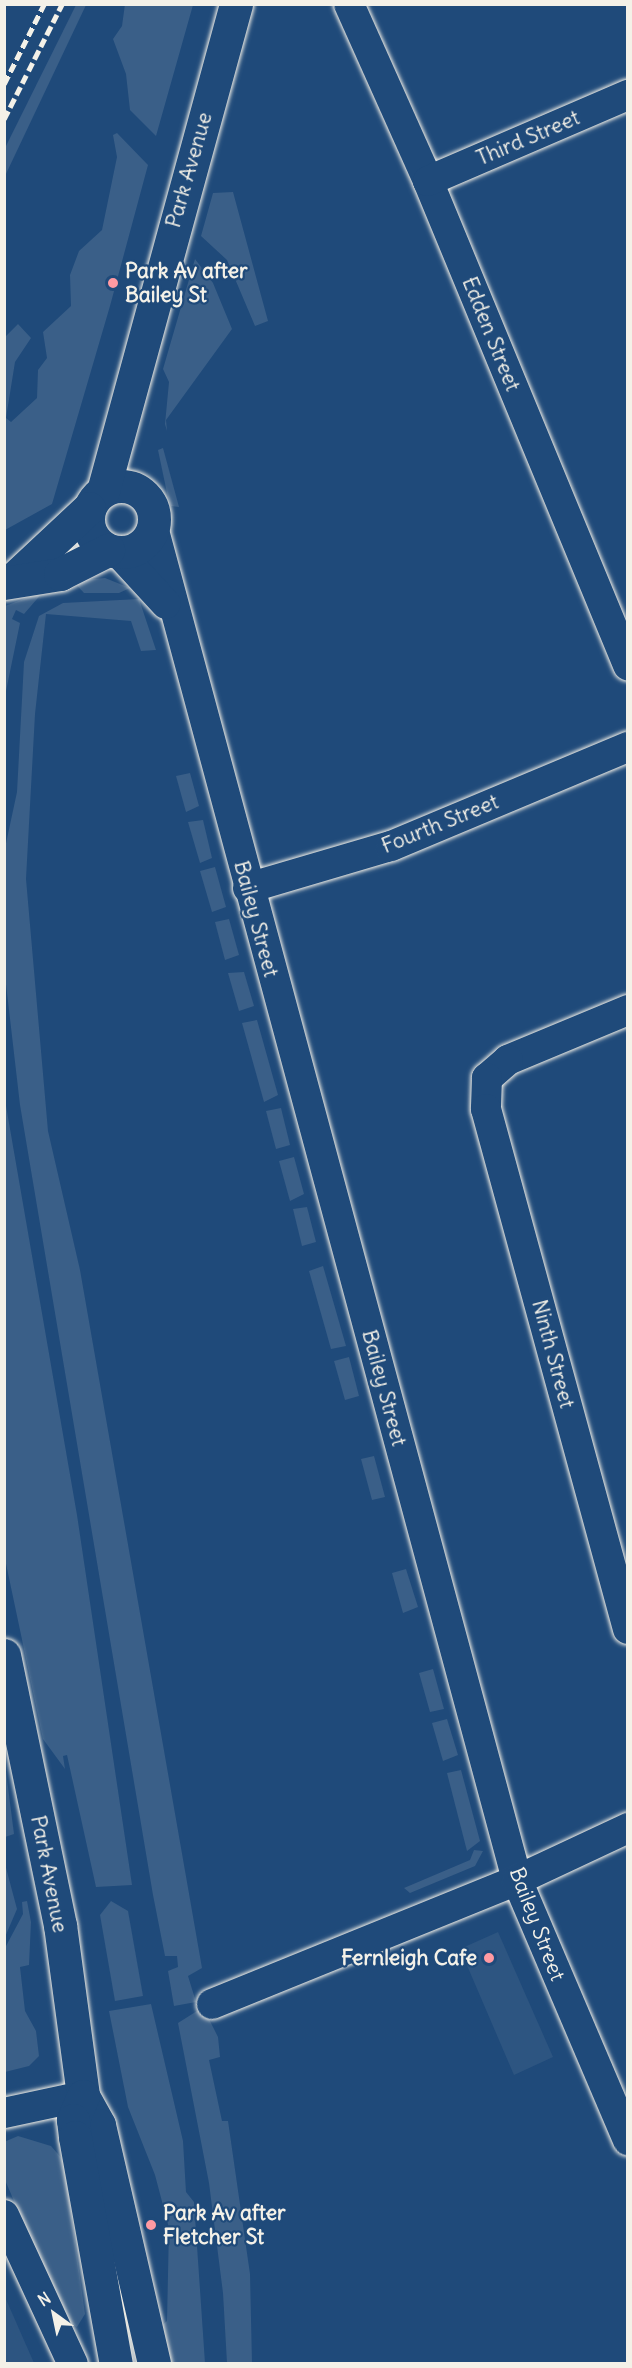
<!DOCTYPE html>
<html>
<head>
<meta charset="utf-8">
<style>
  body { margin:0 }
  #map { position:relative; width:632px; height:2368px; overflow:hidden; background:#1f4a7a; font-family:Delius,sans-serif }
  div>[style] { position:absolute }
  .built>* { inset:0; background:#2d5581 }
  .green>* { inset:0; background:#3a5f88 }
  .roads { filter:drop-shadow(0 0 2px #f4f1e8) drop-shadow(0 0 2px #f4f1e8) }
  .street>* { height:30px; margin:-15px; padding:0 15px; transform-origin:15px; border-radius:15px; background:#1f4a7a }
  .secondary>* { height:33px; margin:-16.5px; padding:0 16.5px; transform-origin:16.5px; border-radius:16.5px; background:#1f4a7a }
  .secondary>.ring { margin:-16.5px; padding:0; box-sizing:content-box; background:none; border:33px solid #1f4a7a; border-radius:50% }
  .rail>* { height:4.5px; margin-top:-2.25px; transform-origin:0; background:repeating-linear-gradient(90deg,#f4f1e8 0 9px,transparent 0 13.5px) }
  .dots>* { width:16px; height:16px; translate:-50% -50%; box-sizing:border-box; border:3px solid #1f4a7a; border-radius:50% }
  span { translate:-50% -50%; white-space:nowrap; text-align:center; line-height:1.15; -webkit-text-stroke:4.5px #1f4a7a; paint-order:stroke }
  .street-label { font-size:21px; color:#f4f1e8 }
  .poi-label { font-size:21px; color:#f4f1e8; font-weight:700 }
  .left { translate:0 -50%; text-align:left }
  .right { translate:-100% -50%; text-align:right }
  .frame { position:absolute; inset:0; border:6px solid #f4f1e8; pointer-events:none }
  .north { position:absolute; left:24px; top:2284px; width:60px; height:60px; -webkit-text-stroke:4px #1f4a7a; paint-order:stroke; rotate:327deg; font-size:16px; font-weight:700; line-height:24px; text-align:center; color:#f4f1e8 }
  .north::after { content:''; display:block; margin:auto; width:21px; height:27px; background:#f4f1e8; clip-path:polygon(50% 0,100% 100%,50% 72%,0 100%) }
</style>
</head>
<body>
<div id="map">
  <div class="built">
    <i style="clip-path:polygon(498px 1932px,553px 2057px,514px 2075px,460px 1949px)"></i>
    <i style="clip-path:polygon(5px 2297px,34px 2363px,5px 2363px)"></i>
  </div>
  <div class="green">
    <i style="clip-path:polygon(125px 4px,193px 5px,156px 136px,130px 110px,126px 74px,113px 39px,122px 26px)"></i>
    <i style="clip-path:polygon(76px 5px,86px 5px,5px 176px,5px 148px)"></i>
    <i style="clip-path:polygon(117px 133px,148px 165px,110px 306px,52px 504px,5px 530px,5px 337px,18px 324px,31px 338px,15px 362px,6px 418px,11px 422px,37px 398px,38px 370px,47px 358px,43px 332px,71px 306px,70px 275px,79px 251px,102px 230px,117px 157px,113px 135px)"></i>
    <i style="clip-path:polygon(233px 192px,268px 321px,255px 326px,227px 260px,201px 236px,213px 193px)"></i>
    <i style="clip-path:polygon(195px 259px,213px 283px,232px 329px,166px 420px,167px 431px,165px 424px,169px 382px,163px 369px)"></i>
    <i style="clip-path:polygon(163px 448px,179px 507px,171px 506px,167px 493px,158px 450px)"></i>
    <i style="clip-path:polygon(105px 578px,130px 588px,119px 593px,84px 593px,73px 581px)"></i>
    <i style="clip-path:polygon(43px 592px,24px 614px,16px 610px,12px 619px,20px 623px,5px 696px,5px 606px)"></i>
    <i style="clip-path:polygon(139px 599px,156px 650px,141px 651px,131px 621px,46px 614px,35px 714px,26px 879px,48px 1131px,80px 1270px,202px 1968px,188px 1976px,196px 2002px,174px 2006px,168px 1971px,178px 1967px,177px 1956px,165px 1956px,153px 1895px,20px 1105px,4px 967px,5px 848px,17px 792px,24px 662px,39px 616px,63px 603px)"></i>
    <i style="clip-path:polygon(190px 773px,199px 806px,186px 812px,176px 776px)"></i>
    <i style="clip-path:polygon(203px 820px,212px 858px,200px 863px,188px 822px)"></i>
    <i style="clip-path:polygon(215px 867px,226px 907px,212px 912px,200px 871px)"></i>
    <i style="clip-path:polygon(229px 919px,239px 955px,225px 960px,215px 922px)"></i>
    <i style="clip-path:polygon(244px 972px,254px 1006px,239px 1011px,228px 973px)"></i>
    <i style="clip-path:polygon(257px 1020px,278px 1095px,264px 1102px,242px 1023px)"></i>
    <i style="clip-path:polygon(5px 1100px,77px 1515px,132px 1885px,96px 1887px,67px 1755px,63px 1756px,65px 1769px,43px 1739px,5px 1559px)"></i>
    <i style="clip-path:polygon(281px 1108px,290px 1145px,276px 1149px,266px 1111px)"></i>
    <i style="clip-path:polygon(294px 1157px,304px 1194px,290px 1201px,279px 1161px)"></i>
    <i style="clip-path:polygon(307px 1207px,316px 1242px,302px 1246px,293px 1209px)"></i>
    <i style="clip-path:polygon(323px 1266px,346px 1346px,331px 1349px,309px 1271px)"></i>
    <i style="clip-path:polygon(349px 1357px,359px 1396px,345px 1400px,334px 1361px)"></i>
    <i style="clip-path:polygon(374px 1456px,385px 1497px,372px 1500px,361px 1459px)"></i>
    <i style="clip-path:polygon(406px 1569px,418px 1607px,403px 1613px,392px 1573px)"></i>
    <i style="clip-path:polygon(433px 1669px,444px 1709px,430px 1712px,419px 1673px)"></i>
    <i style="clip-path:polygon(447px 1719px,458px 1755px,443px 1761px,432px 1723px)"></i>
    <i style="clip-path:polygon(4px 1756px,14px 1834px,5px 1837px,4px 1837px)"></i>
    <i style="clip-path:polygon(461px 1770px,480px 1841px,467px 1851px,447px 1773px)"></i>
    <i style="clip-path:polygon(474px 1850px,483px 1851px,475px 1866px,410px 1893px,404px 1888px,470px 1860px)"></i>
    <i style="clip-path:polygon(5px 1864px,17px 1909px,5px 1937px,4px 1937px)"></i>
    <i style="clip-path:polygon(27px 1901px,31px 1922px,29px 1965px,20px 1967px,25px 2011px,36px 2031px,39px 2056px,29px 2066px,5px 2072px,5px 1948px,23px 1914px,22px 1902px)"></i>
    <i style="clip-path:polygon(111px 1901px,128px 1911px,143px 1996px,115px 2001px,100px 1915px)"></i>
    <i style="clip-path:polygon(151px 2004px,183px 2141px,186px 2192px,194px 2202px,205px 2363px,168px 2363px,161px 2326px,167px 2321px,169px 2228px,155px 2175px,128px 2107px,109px 2011px)"></i>
    <i style="clip-path:polygon(197px 2011px,205px 2011px,218px 2037px,220px 2057px,209px 2060px,222px 2121px,228px 2121px,250px 2274px,252px 2363px,227px 2363px,223px 2293px,209px 2183px,178px 2023px)"></i>
    <i style="clip-path:polygon(18px 2136px,51px 2146px,64px 2161px,85px 2314px,77px 2327px,64px 2318px,5px 2180px,4px 2142px)"></i>
  </div>
  <div class="roads">
    <div class="street">
      <i style="left:349px;top:4px;width:194px;rotate:65.9deg"></i>
      <i style="left:428px;top:181px;width:524px;rotate:67.55deg"></i>
      <i style="left:428px;top:181px;width:218px;rotate:-23.3deg"></i>
      <i style="left:153px;top:527px;width:1401px;rotate:74.94deg"></i>
      <i style="left:517px;top:1880px;width:283px;rotate:66.9deg"></i>
      <i style="left:119px;top:553px;width:69px;rotate:47.3deg"></i>
      <i style="left:248px;top:888px;width:149px;rotate:-16.4deg"></i>
      <i style="left:391px;top:846px;width:257px;rotate:-22.7deg"></i>
      <i style="left:628px;top:1010px;width:130px;rotate:157.4deg"></i>
      <i style="left:508px;top:1060px;width:28px;rotate:139deg"></i>
      <i style="left:487px;top:1078px;width:31px;rotate:92deg"></i>
      <i style="left:486px;top:1109px;width:539px;rotate:74.73deg"></i>
      <i style="left:212px;top:2004px;width:329px;rotate:-22.1deg"></i>
      <i style="left:517px;top:1880px;width:123px;rotate:-25.1deg"></i>
      <i style="left:4px;top:2113px;width:81px;rotate:-12.1deg"></i>
      <i style="left:4px;top:2215px;width:164px;rotate:65.2deg"></i>
    </div>
    <div class="secondary">
      <i class="ring" style="left:88px;top:486px;width:33px;height:33px"></i>
      <i style="left:103px;top:491px;width:505px;rotate:-74.72deg"></i>
      <i style="left:13px;top:579px;width:104px;rotate:-43.1deg"></i>
      <i style="left:4px;top:583px;width:57px;rotate:-9.1deg"></i>
      <i style="left:60px;top:574px;width:54px;rotate:-26.6deg"></i>
      <i style="left:4px;top:1655px;width:276px;rotate:78.3deg"></i>
      <i style="left:60px;top:1925px;width:173px;rotate:82.3deg"></i>
      <i style="left:83px;top:2096px;width:33px;rotate:61deg"></i>
      <i style="left:99px;top:2125px;width:245px;rotate:77deg"></i>
      <i style="left:83px;top:2096px;width:26px;rotate:113deg"></i>
      <i style="left:73px;top:2120px;width:17px;rotate:83deg"></i>
      <i style="left:75px;top:2137px;width:231px;rotate:79.8deg"></i>
    </div>
  </div>
  <div class="rail">
    <i style="left:4px;top:84px;width:89px;rotate:-63.4deg"></i>
    <i style="left:4px;top:119px;width:129px;rotate:-63.2deg"></i>
  </div>
  <div class="dots">
    <i style="left:113px;top:283px;background:#ff9aa2"></i>
    <i style="left:489px;top:1958px;background:#ff9aa2"></i>
    <i style="left:151px;top:2225px;background:#ff9aa2"></i>
  </div>
  <div class="street-label">
    <span style="left:528px;top:138px;rotate:-23deg">Third Street</span>
    <span style="left:189px;top:170px;rotate:-74deg">Park Avenue</span>
    <span style="left:491px;top:334px;rotate:68deg">Edden Street</span>
    <span style="left:440px;top:824px;rotate:-22deg">Fourth Street</span>
    <span style="left:256px;top:919px;rotate:75deg">Bailey Street</span>
    <span style="left:553px;top:1354px;rotate:75deg">Ninth Street</span>
    <span style="left:384px;top:1388px;rotate:75deg">Bailey Street</span>
    <span style="left:49px;top:1874px;rotate:79deg">Park Avenue</span>
    <span style="left:537px;top:1924px;rotate:69deg">Bailey Street</span>
  </div>
  <div class="poi-label">
    <span class="left" style="left:125px;top:283px">Park Av after<br>Bailey St</span>
    <span class="right" style="left:477px;top:1958px">Fernleigh Cafe</span>
    <span class="left" style="left:163px;top:2225px">Park Av after<br>Fletcher St</span>
  </div>
  <div class="frame"></div>
  <div class="north">N</div>
</div>
</body>
</html>
